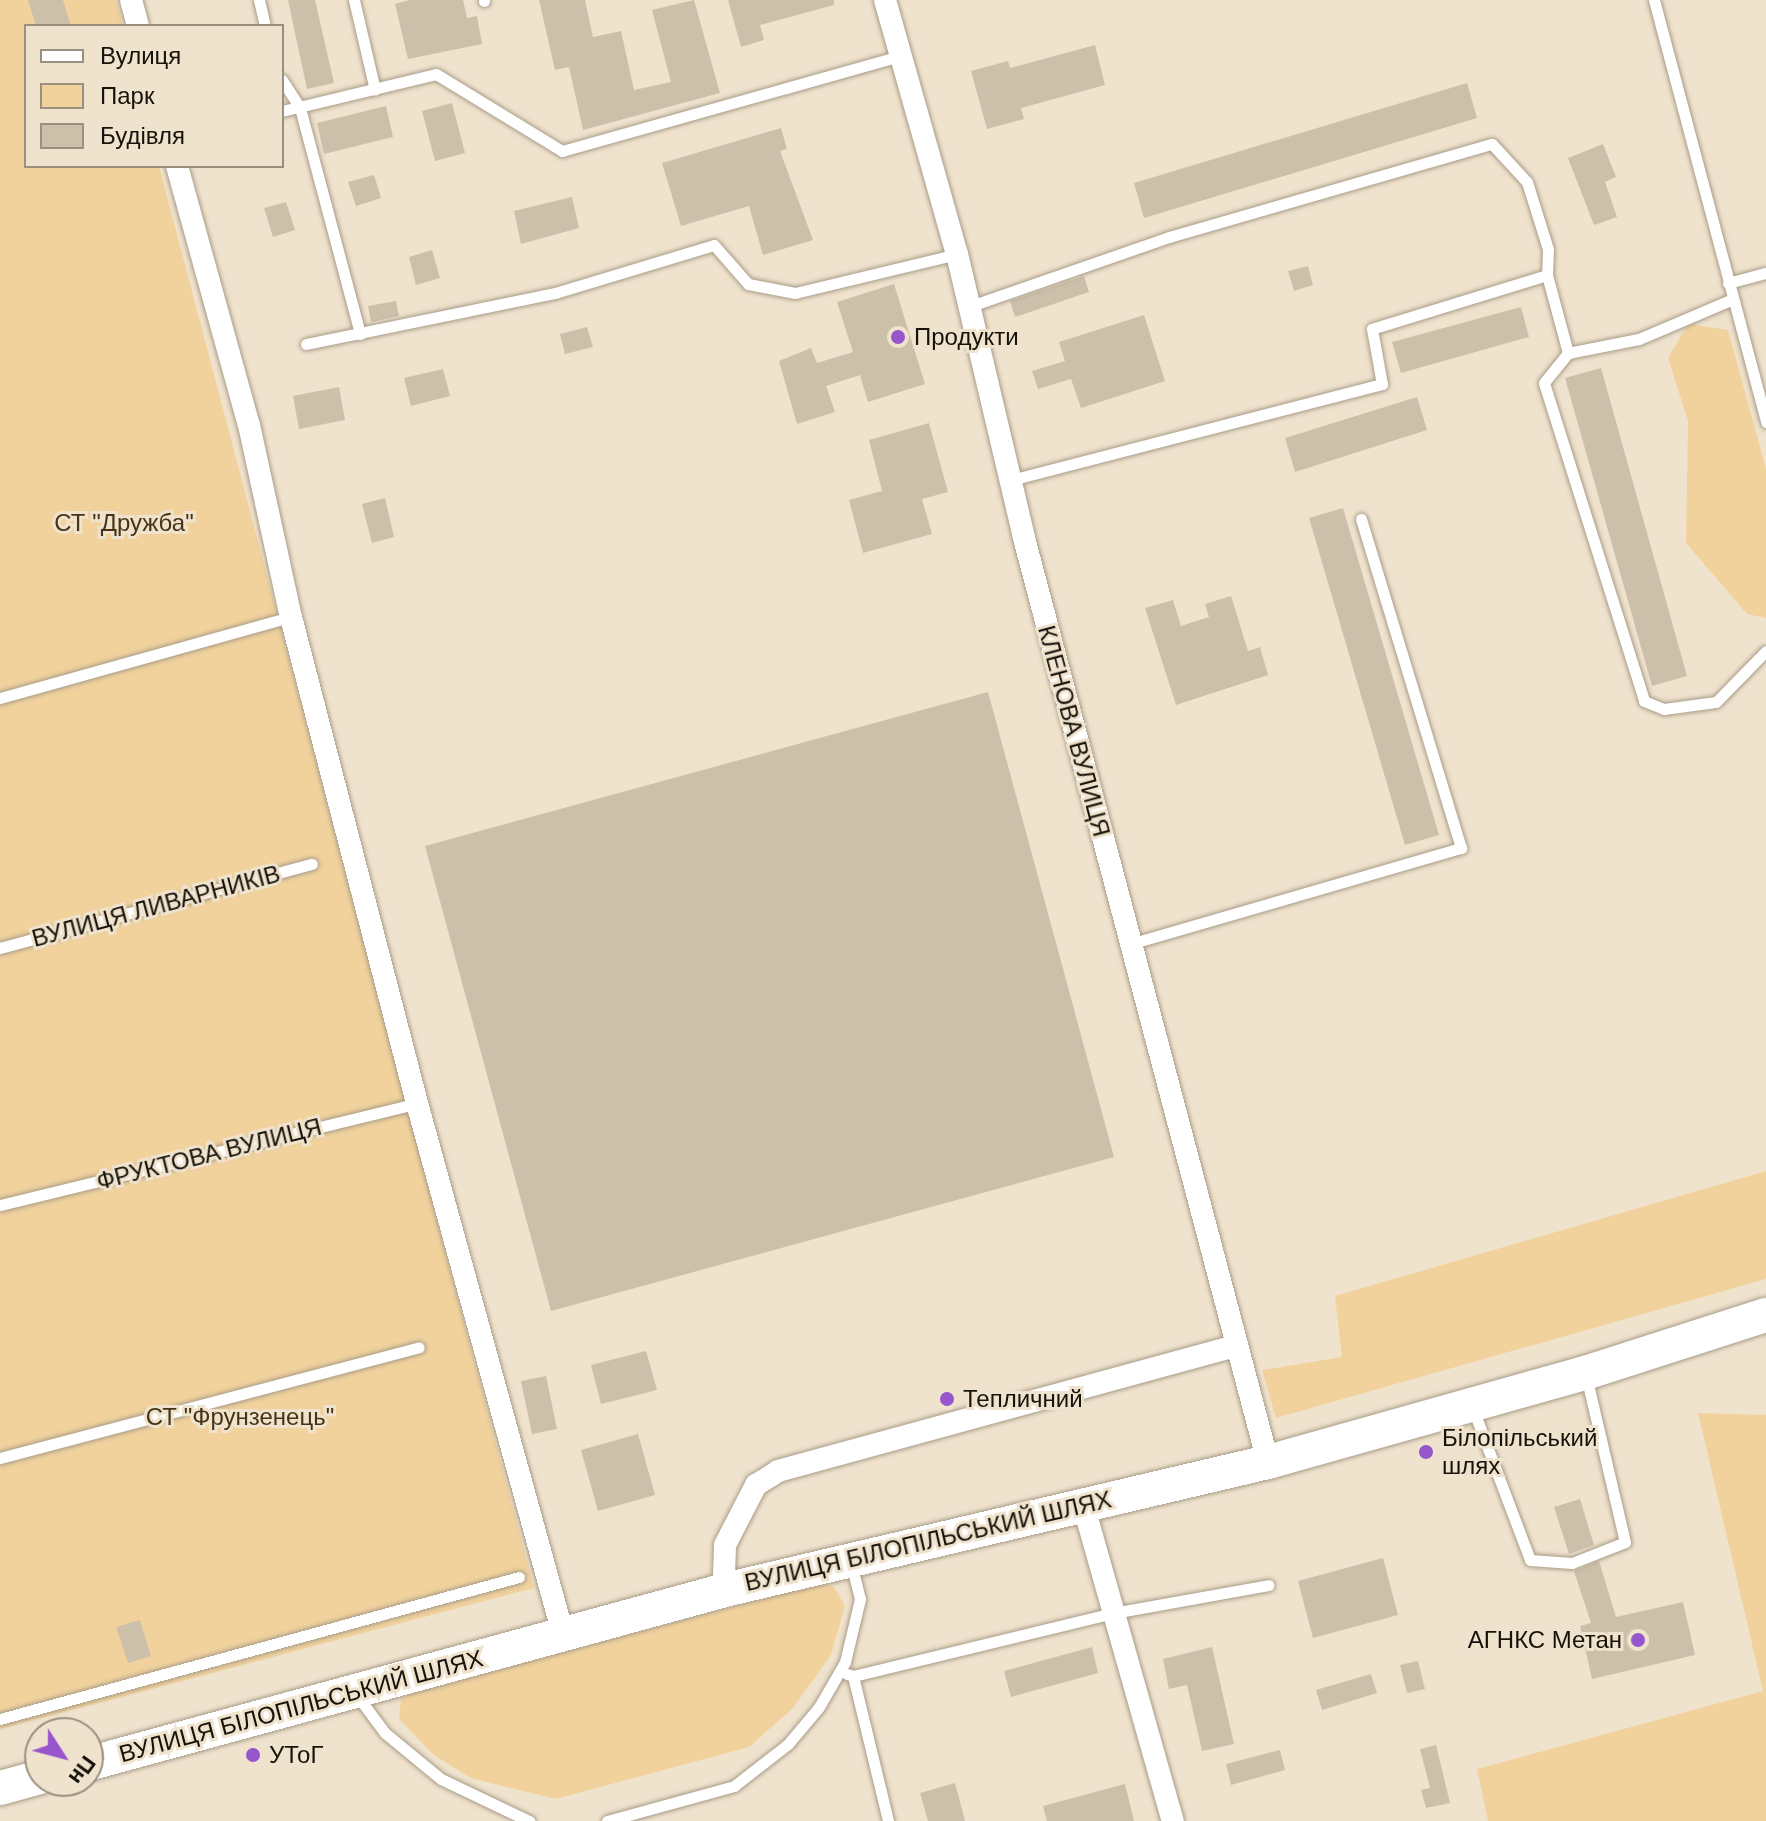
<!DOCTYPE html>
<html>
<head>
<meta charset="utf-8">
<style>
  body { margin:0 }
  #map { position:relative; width:1766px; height:1821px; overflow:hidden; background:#f0e3ce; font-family:Arial,sans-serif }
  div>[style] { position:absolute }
  .green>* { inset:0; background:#f1d29d }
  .building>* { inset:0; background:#ccc0aa }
  .roads { filter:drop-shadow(0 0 2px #a89c88) drop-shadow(0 0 2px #a89c88) }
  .service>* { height:11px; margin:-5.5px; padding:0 5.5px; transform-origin:5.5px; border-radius:5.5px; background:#fff }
  .minor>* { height:22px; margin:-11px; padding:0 11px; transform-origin:11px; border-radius:11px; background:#fff }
  .primary>* { height:34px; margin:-17px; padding:0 17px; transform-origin:17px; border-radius:17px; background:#fff }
  .dots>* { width:22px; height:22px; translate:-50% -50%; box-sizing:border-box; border:4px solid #f0e3ce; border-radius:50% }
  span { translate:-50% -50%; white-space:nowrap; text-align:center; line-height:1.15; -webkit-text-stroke:6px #f0e3ce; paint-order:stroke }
  .poi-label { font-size:24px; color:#17130b }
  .left { translate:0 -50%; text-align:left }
  .right { translate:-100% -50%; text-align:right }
  .park-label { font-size:24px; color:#463515 }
  .street-label { font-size:24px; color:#17130b }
  .legend { position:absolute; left:24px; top:24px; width:260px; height:144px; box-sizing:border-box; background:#f0e3ce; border:2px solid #999080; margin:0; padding:10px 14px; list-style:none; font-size:24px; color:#17130b }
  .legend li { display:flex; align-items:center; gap:16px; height:40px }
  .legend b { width:40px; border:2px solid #999080 }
  .north { position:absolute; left:24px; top:1717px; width:80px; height:80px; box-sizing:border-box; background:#f0e3ce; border:2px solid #999080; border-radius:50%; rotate:126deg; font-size:22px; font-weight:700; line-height:32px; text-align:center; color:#17130b }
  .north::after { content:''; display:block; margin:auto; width:28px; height:36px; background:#9856cc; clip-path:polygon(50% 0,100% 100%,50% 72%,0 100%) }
</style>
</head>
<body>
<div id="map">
  <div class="green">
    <i style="clip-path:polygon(0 0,116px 0,123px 26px,26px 26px,26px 166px,159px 166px,534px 1588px,0 1729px)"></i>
    <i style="clip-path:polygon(1688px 324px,1728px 330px,1766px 469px,1766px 618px,1747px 614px,1686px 543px,1688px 421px,1668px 358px)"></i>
    <i style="clip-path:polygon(1766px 1171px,1766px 1279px,1276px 1418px,1262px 1370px,1342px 1357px,1335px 1296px)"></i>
    <i style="clip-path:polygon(1698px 1413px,1766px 1415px,1766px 1821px,1488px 1821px,1477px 1769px,1763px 1691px)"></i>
    <i style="clip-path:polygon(820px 1584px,834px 1587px,845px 1606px,831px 1655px,793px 1708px,749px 1747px,556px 1799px,471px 1778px,435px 1756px,399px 1719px,401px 1700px,412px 1692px)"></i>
  </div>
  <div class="building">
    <i style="clip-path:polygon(28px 0,63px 0,71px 26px,36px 26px)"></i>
    <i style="clip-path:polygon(288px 0,315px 0,334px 83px,307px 89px)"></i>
    <i style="clip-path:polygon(410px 0,463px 0,467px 18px,477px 16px,482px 44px,408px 59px,395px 4px)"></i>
    <i style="clip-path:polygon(539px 0,585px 0,593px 37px,621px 31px,634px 90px,671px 82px,652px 10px,694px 0,720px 93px,583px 130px,569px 67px,555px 70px)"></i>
    <i style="clip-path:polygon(728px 0,834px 0,834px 5px,760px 25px,764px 40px,741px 47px)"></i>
    <i style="clip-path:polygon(1095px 45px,1105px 85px,1021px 108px,1024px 119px,987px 129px,971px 71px,1008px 61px,1010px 68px)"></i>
    <i style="clip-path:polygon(1467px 83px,1477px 118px,1144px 218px,1134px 183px)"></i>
    <i style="clip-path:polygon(452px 103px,465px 153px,435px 161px,422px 111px)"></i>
    <i style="clip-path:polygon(386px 106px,393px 137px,324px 154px,317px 123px)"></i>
    <i style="clip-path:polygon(781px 128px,787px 149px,780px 151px,813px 240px,763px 255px,749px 206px,681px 226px,662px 163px)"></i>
    <i style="clip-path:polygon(1603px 144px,1616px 177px,1605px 182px,1617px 217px,1594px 225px,1568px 158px)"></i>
    <i style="clip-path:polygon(374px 175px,381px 198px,356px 206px,348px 182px)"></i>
    <i style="clip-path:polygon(572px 197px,579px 228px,521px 244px,514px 211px)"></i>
    <i style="clip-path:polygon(286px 202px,295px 230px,273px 237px,264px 208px)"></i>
    <i style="clip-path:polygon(432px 250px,440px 278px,416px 285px,409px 257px)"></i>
    <i style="clip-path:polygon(1308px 266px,1313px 285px,1294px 291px,1288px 271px)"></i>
    <i style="clip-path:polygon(1084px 276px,1089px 292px,1015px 317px,1010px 301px)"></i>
    <i style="clip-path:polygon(894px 284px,925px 384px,868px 402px,860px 375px,826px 386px,835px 412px,797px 424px,779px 361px,811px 348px,817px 363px,853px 352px,837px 302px)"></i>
    <i style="clip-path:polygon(396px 301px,399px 316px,371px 322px,368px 306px)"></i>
    <i style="clip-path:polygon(1521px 307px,1529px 337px,1401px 373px,1392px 342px)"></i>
    <i style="clip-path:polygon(1144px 315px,1165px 381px,1081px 408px,1071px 379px,1038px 389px,1032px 371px,1065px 361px,1059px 342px)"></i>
    <i style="clip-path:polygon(587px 327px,593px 347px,565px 354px,560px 334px)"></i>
    <i style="clip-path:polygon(1601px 368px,1687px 676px,1652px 686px,1565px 378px)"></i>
    <i style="clip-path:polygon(443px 369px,450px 396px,411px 406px,404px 378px)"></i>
    <i style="clip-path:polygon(339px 387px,345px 420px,299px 429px,293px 396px)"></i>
    <i style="clip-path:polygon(1417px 397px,1427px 430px,1295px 472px,1285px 438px)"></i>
    <i style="clip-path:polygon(929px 423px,948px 492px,922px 499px,932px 534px,863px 553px,849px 500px,882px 491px,869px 440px)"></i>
    <i style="clip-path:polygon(385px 498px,394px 537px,372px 543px,362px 504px)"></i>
    <i style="clip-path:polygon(1343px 508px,1439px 835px,1405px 845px,1309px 518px)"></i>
    <i style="clip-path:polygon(1231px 596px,1248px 651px,1260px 647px,1268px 675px,1176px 705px,1145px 608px,1173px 600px,1181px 626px,1209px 617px,1205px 604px)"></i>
    <i style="clip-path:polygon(988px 692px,1114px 1157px,551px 1311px,425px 846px)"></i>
    <i style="clip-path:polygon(646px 1351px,657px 1390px,601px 1404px,591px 1365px)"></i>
    <i style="clip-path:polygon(546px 1376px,557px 1429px,532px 1434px,521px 1381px)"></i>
    <i style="clip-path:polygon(638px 1434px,655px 1495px,598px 1511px,581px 1450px)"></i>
    <i style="clip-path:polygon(1580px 1499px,1594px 1545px,1569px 1554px,1554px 1507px)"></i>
    <i style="clip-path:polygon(1383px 1558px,1398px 1615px,1313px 1638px,1298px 1581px)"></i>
    <i style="clip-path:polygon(1599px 1561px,1616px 1617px,1683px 1602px,1695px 1655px,1592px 1679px,1580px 1626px,1591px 1623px,1574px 1571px)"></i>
    <i style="clip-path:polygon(140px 1620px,151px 1656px,128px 1663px,116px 1627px)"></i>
    <i style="clip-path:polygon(1092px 1647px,1098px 1673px,1011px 1697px,1004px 1671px)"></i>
    <i style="clip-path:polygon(1212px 1647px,1234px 1744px,1202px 1751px,1187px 1685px,1169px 1689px,1163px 1659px)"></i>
    <i style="clip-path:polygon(1418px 1661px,1425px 1689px,1407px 1693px,1400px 1665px)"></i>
    <i style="clip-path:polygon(1371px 1674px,1377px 1693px,1322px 1710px,1316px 1690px)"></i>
    <i style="clip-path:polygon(1436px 1745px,1450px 1803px,1426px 1808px,1421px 1790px,1430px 1788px,1420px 1749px)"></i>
    <i style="clip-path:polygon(1280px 1750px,1285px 1770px,1231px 1785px,1226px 1764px)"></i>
    <i style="clip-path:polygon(955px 1783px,965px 1821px,928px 1821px,920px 1793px)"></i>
    <i style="clip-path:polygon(1125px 1784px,1134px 1821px,1047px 1821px,1043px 1806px)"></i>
  </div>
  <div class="roads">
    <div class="service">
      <i style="left:259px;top:0;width:27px;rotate:77deg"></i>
      <i style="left:354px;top:0;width:92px;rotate:76.9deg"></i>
      <i style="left:484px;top:0;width:1px;rotate:90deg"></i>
      <i style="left:1654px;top:0;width:437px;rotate:75.1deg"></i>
      <i style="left:282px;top:80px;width:33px;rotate:57deg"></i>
      <i style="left:300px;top:108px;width:234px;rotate:75.1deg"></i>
      <i style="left:282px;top:111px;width:158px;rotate:-13.5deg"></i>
      <i style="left:436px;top:74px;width:148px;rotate:31.4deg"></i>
      <i style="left:562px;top:151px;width:350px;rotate:-15.7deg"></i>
      <i style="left:1547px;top:275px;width:81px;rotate:74.9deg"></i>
      <i style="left:1568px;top:353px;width:38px;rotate:129deg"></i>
      <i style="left:1544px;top:383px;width:333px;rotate:72.5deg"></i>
      <i style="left:1644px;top:701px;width:22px;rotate:22deg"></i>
      <i style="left:1664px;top:709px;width:52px;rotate:-7.7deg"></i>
      <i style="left:1716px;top:702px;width:71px;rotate:-45.6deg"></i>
      <i style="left:1728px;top:283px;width:39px;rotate:-15deg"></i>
      <i style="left:968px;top:307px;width:213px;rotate:-19.2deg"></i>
      <i style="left:1169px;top:237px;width:336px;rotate:-16.1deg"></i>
      <i style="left:1492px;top:144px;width:52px;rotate:47.4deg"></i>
      <i style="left:1527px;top:182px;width:70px;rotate:72.6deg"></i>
      <i style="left:1548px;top:249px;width:26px;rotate:92deg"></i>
      <i style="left:1547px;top:275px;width:183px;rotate:162.9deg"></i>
      <i style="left:1372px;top:329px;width:56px;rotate:79.7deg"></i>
      <i style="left:1382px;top:384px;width:384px;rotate:165.5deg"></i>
      <i style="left:306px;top:344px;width:254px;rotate:-11.6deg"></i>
      <i style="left:555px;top:293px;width:166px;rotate:-16.8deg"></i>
      <i style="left:714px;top:245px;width:52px;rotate:48.9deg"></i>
      <i style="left:748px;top:284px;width:48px;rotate:10.8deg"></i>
      <i style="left:795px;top:293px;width:167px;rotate:-13.5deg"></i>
      <i style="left:1568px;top:353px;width:72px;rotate:-11.2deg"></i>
      <i style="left:1639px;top:339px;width:102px;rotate:-23.1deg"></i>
      <i style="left:0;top:698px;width:302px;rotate:-15.6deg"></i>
      <i style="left:1130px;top:944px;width:345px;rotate:-16.2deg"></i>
      <i style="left:1461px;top:848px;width:344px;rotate:-106.9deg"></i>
      <i style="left:0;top:948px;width:323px;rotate:-15.1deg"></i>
      <i style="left:0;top:1205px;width:429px;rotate:-13.7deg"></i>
      <i style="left:1473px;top:1409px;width:161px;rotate:69.3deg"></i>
      <i style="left:1530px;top:1560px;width:42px;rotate:4.1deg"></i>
      <i style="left:1572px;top:1563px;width:57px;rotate:-21.6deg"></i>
      <i style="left:1625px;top:1542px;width:171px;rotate:-103.2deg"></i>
      <i style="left:0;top:1458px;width:433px;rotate:-14.8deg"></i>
      <i style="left:847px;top:1674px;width:6px;rotate:18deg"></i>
      <i style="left:853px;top:1676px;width:149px;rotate:76.4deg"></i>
      <i style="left:853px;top:1676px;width:268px;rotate:-13.6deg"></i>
      <i style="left:1113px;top:1613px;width:158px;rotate:-10.2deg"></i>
      <i style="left:356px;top:1694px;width:49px;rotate:53.4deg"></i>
      <i style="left:385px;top:1733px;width:72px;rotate:39.4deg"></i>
      <i style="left:441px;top:1779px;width:98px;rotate:25.5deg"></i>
      <i style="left:0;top:1719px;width:538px;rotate:-15.3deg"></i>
      <i style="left:607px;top:1821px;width:132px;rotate:-15.4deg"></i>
      <i style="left:734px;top:1786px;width:68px;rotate:-37.9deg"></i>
      <i style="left:788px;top:1744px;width:48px;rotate:-50deg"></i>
      <i style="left:819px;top:1707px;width:52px;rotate:-60deg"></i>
      <i style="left:845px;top:1662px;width:65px;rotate:-76.6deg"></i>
      <i style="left:860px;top:1599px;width:36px;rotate:-104deg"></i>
    </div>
    <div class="minor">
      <i style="left:131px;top:0;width:27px;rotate:75deg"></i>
      <i style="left:885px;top:0;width:264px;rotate:74.2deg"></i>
      <i style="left:957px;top:254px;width:292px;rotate:76.7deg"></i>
      <i style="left:1024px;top:538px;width:956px;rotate:75.21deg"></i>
      <i style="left:177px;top:166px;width:269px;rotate:74.5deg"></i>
      <i style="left:249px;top:425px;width:197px;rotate:77.7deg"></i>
      <i style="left:291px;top:617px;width:502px;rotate:75.47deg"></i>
      <i style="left:417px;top:1103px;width:551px;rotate:74.63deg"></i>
      <i style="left:1083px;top:1504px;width:330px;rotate:74.2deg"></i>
      <i style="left:729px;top:1589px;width:15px;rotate:-110deg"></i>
      <i style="left:724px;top:1575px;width:30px;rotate:-88deg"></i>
      <i style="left:725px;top:1545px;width:68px;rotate:-62.7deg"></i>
      <i style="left:756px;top:1485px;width:26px;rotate:-32deg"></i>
      <i style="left:778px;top:1471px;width:473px;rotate:-15.3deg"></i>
    </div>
    <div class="primary">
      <i style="left:88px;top:1764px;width:664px;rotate:-15.27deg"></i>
      <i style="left:729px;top:1589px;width:554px;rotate:-13.26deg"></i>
      <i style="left:1268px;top:1462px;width:329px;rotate:-15.7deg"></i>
      <i style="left:1585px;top:1373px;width:190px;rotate:-17.8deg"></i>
      <i style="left:0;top:1788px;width:41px;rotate:-15.4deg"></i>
    </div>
  </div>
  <div class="dots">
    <i style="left:898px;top:337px;background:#9856cc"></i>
    <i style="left:947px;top:1399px;background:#9856cc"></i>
    <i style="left:1426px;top:1452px;background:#9856cc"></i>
    <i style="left:1638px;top:1640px;background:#9856cc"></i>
    <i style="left:253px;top:1755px;background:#9856cc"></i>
  </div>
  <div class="poi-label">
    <span class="left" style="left:914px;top:337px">Продукти</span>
    <span class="left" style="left:963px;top:1399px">Тепличний</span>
    <span class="left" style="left:1442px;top:1452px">Білопільський<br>шлях</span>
    <span class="right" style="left:1622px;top:1640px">АГНКС Метан</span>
    <span class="left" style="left:269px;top:1755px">УТоГ</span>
  </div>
  <div class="park-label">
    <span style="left:124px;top:523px">СТ "Дружба"</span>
    <span style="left:240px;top:1417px">СТ "Фрунзенець"</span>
  </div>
  <div class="street-label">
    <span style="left:1074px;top:731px;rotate:75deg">КЛЕНОВА ВУЛИЦЯ</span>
    <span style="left:156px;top:906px;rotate:-15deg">ВУЛИЦЯ ЛИВАРНИКІВ</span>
    <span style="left:209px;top:1154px;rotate:-14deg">ФРУКТОВА ВУЛИЦЯ</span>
    <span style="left:928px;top:1541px;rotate:-13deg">ВУЛИЦЯ БІЛОПІЛЬСЬКИЙ ШЛЯХ</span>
    <span style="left:301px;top:1706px;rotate:-15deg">ВУЛИЦЯ БІЛОПІЛЬСЬКИЙ ШЛЯХ</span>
  </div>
  <ul class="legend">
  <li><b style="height:10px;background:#fff"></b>Вулиця</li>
  <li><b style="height:22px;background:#f1d29d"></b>Парк</li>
  <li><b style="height:22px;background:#ccc0aa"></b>Будівля</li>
  </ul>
  <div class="north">Пн</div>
</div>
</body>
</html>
